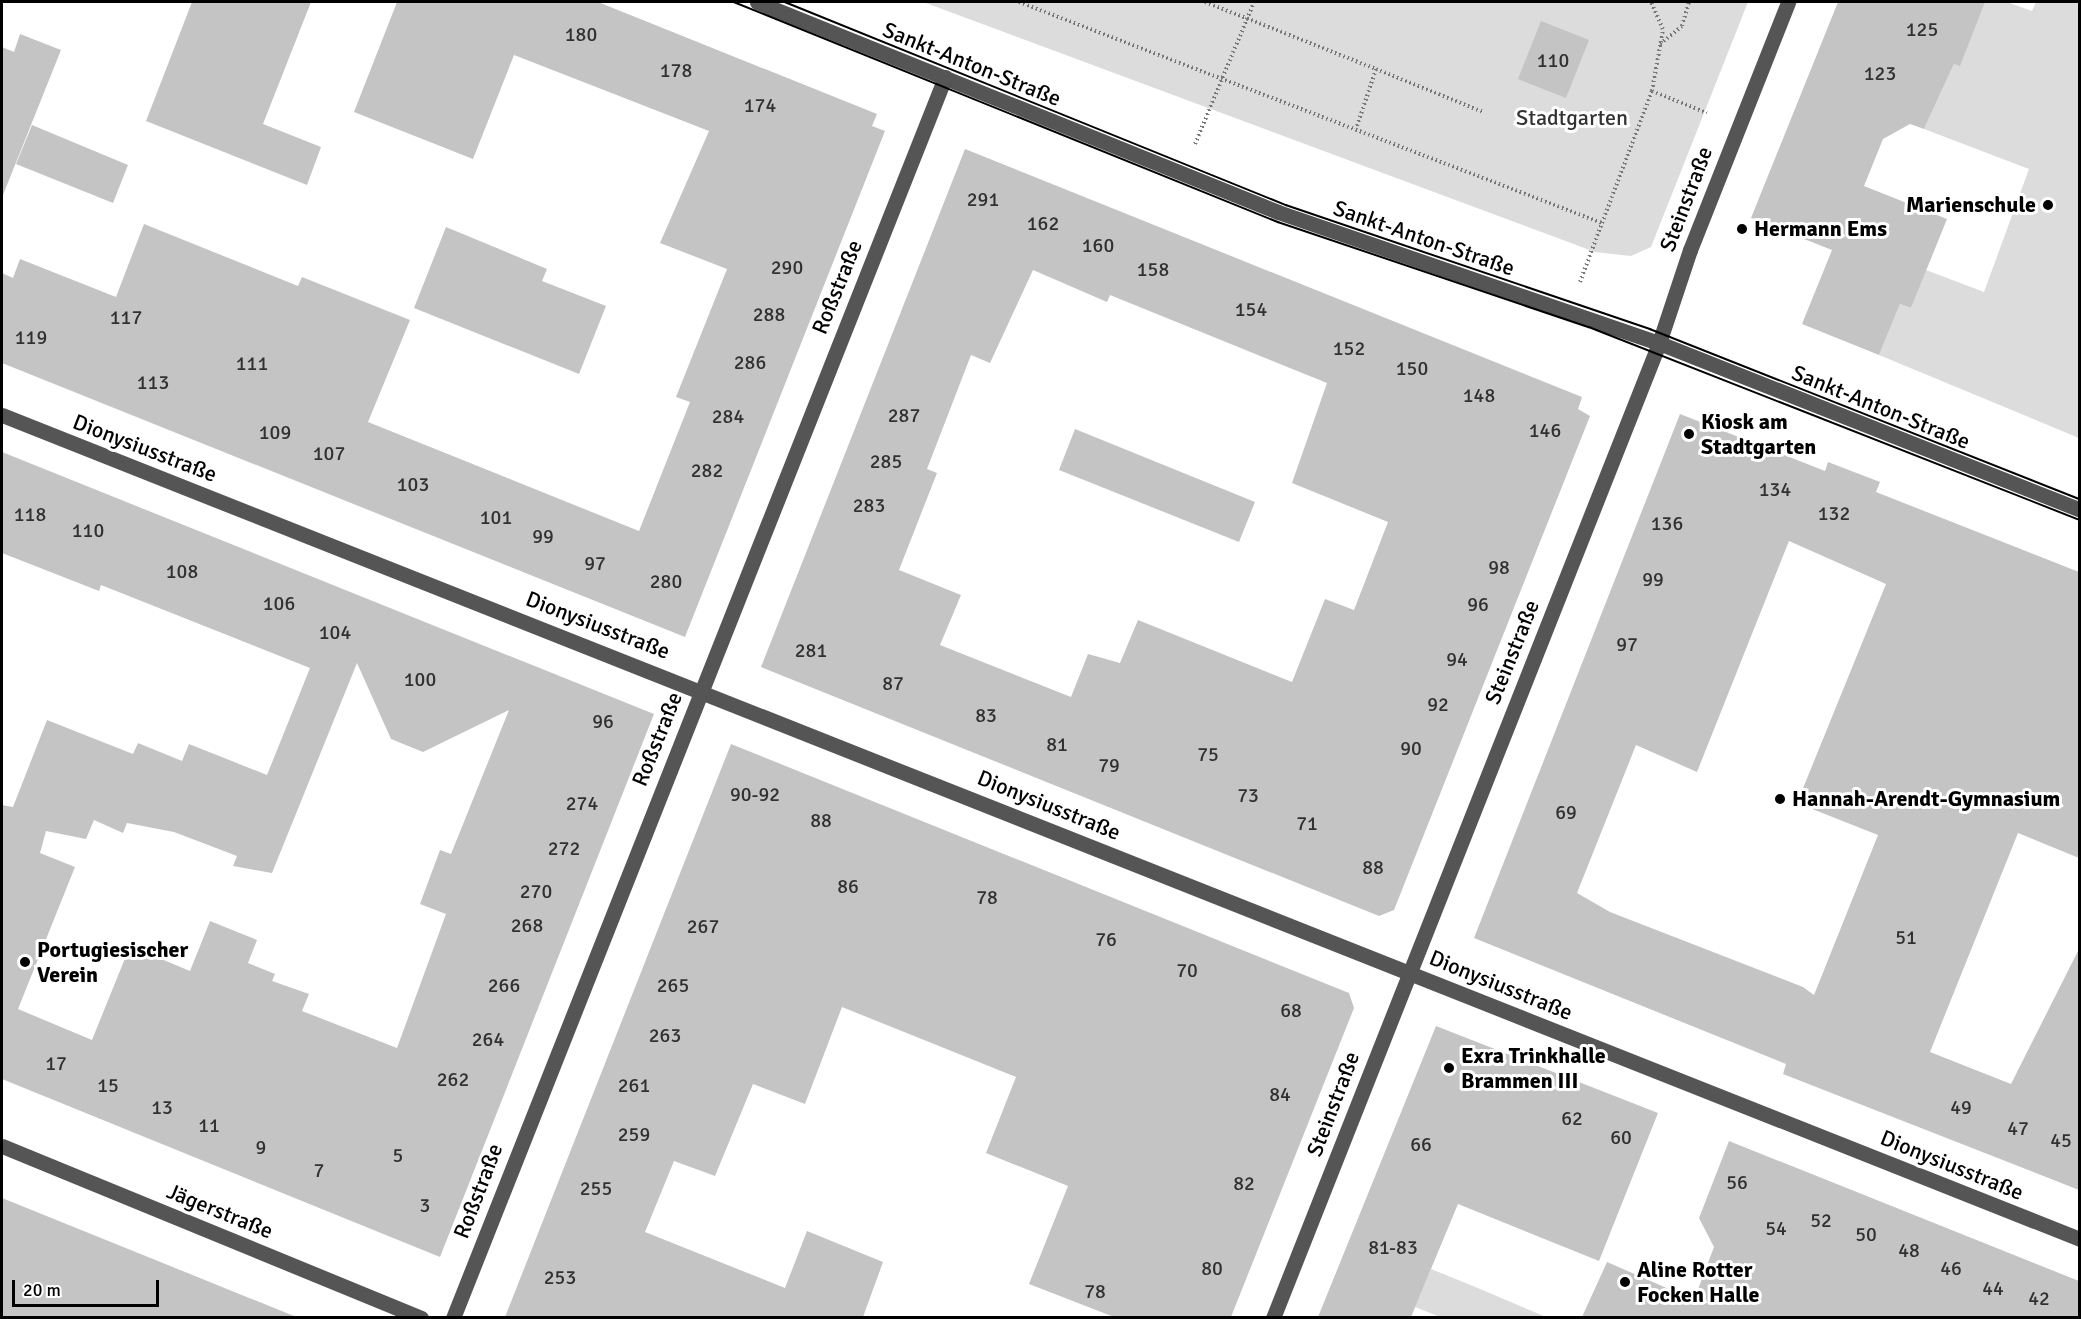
<!DOCTYPE html>
<html>
<head>
<meta charset="utf-8">
<style>
  body { margin:0 }
  #map { position:relative; width:2081px; height:1319px; overflow:hidden; background:#fff; font-family:Signika,sans-serif }
  div>[style] { position:absolute }
  .green>* { inset:0; background:#dcdcdc }
  .building>* { inset:0; background:#c4c4c4 }
  .path>* { height:4px; margin-top:-2px; transform-origin:0; background:repeating-linear-gradient(90deg,#777 0 1.5px,transparent 0 4.5px) }
  .minor>* { height:15px; margin:-7.5px; padding:0 7.5px; transform-origin:7.5px; border-radius:7.5px; background:#555 }
  .tram>* { height:1.5px; margin:-0.75px; padding:0 0.75px; transform-origin:0.75px; border-radius:0.75px; background:#000 }
  .dots>* { width:16px; height:16px; translate:-50% -50%; box-sizing:border-box; border:3px solid #fff; border-radius:50% }
  span { translate:-50% -50%; white-space:nowrap; text-align:center; line-height:1.15; -webkit-text-stroke:6px #fff; paint-order:stroke }
  .number-label { font-size:20px; color:#313131 }
  .number-label span { -webkit-text-stroke-width:0 }
  .street-label { font-size:22px; color:#000 }
  .park-label { font-size:22px; color:#333 }
  .poi-label { font-size:22px; color:#000; font-weight:700 }
  .right { translate:-100% -50%; text-align:right }
  .left { translate:0 -50%; text-align:left }
  .frame { position:absolute; inset:0; border:3px solid #000; pointer-events:none }
  .scale { position:absolute; left:12px; top:1280px; width:147px; height:27px; box-sizing:border-box; border:3px solid #000; border-top:0; padding-left:8px; font-size:18px; line-height:21px; white-space:nowrap; color:#000; -webkit-text-stroke:4px #fff; paint-order:stroke }
</style>
</head>
<body>
<div id="map">
  <div class="green">
    <i style="clip-path:polygon(923px 2px,1748px 2px,1651px 247px,1631px 256px,1595px 252px)"></i>
    <i style="clip-path:polygon(1945px 2px,2007px 2px,2032px 11px,2036px 2px,2079px 2px,2079px 438px,1879px 355px,1900px 304px,1911px 308px,1926px 270px,1984px 292px,2029px 169px,1924px 129px,1954px 64px,1960px 65px,1977px 20px,1943px 7px)"></i>
    <i style="clip-path:polygon(1431px 1269px,1473px 1286px,1546px 1317px,1440px 1317px,1415px 1307px)"></i>
  </div>
  <div class="building">
    <i style="clip-path:polygon(192px 2px,311px 2px,263px 124px,321px 147px,307px 185px,146px 121px)"></i>
    <i style="clip-path:polygon(397px 2px,598px 2px,877px 114px,872px 126px,885px 131px,685px 637px,2px 363px,2px 273px,13px 278px,20px 259px,116px 297px,144px 224px,298px 286px,302px 277px,410px 320px,368px 422px,639px 531px,690px 402px,676px 397px,727px 269px,660px 243px,709px 131px,514px 55px,473px 159px,354px 112px)"></i>
    <i style="clip-path:polygon(1838px 2px,1985px 2px,1960px 66px,1954px 64px,1924px 129px,1910px 124px,1883px 139px,1864px 186px,1947px 219px,1911px 308px,1900px 304px,1879px 355px,1802px 324px,1832px 250px,1751px 218px)"></i>
    <i style="clip-path:polygon(1541px 21px,1589px 40px,1566px 98px,1518px 79px)"></i>
    <i style="clip-path:polygon(20px 34px,61px 50px,3px 195px,2px 47px,14px 52px)"></i>
    <i style="clip-path:polygon(32px 125px,128px 165px,113px 203px,16px 164px)"></i>
    <i style="clip-path:polygon(evenodd,965px 149px,1582px 397px,1578px 409px,1590px 416px,1394px 910px,1379px 916px,761px 667px,965px 149px,1033px 270px,1107px 302px,1110px 295px,1327px 383px,1292px 483px,1388px 522px,1354px 610px,1325px 599px,1292px 682px,1138px 620px,1120px 663px,1088px 654px,1071px 697px,940px 645px,961px 595px,899px 570px,937px 473px,927px 469px,971px 355px,990px 363px,1033px 270px)"></i>
    <i style="clip-path:polygon(446px 227px,547px 269px,542px 281px,606px 306px,579px 374px,414px 308px)"></i>
    <i style="clip-path:polygon(evenodd,1680px 414px,1825px 471px,1828px 462px,1880px 482px,1876px 492px,2079px 572px,2079px 858px,2018px 833px,1930px 1052px,2011px 1084px,2079px 949px,2079px 1190px,1783px 1074px,1786px 1064px,1474px 938px,1680px 414px,1789px 541px,1886px 584px,1797px 803px,1878px 835px,1814px 995px,1803px 987px,1610px 912px,1577px 893px,1636px 745px,1697px 772px,1789px 541px)"></i>
    <i style="clip-path:polygon(1075px 429px,1255px 502px,1239px 542px,1059px 470px)"></i>
    <i style="clip-path:polygon(evenodd,2px 452px,654px 714px,440px 1257px,2px 1079px,2px 805px,13px 807px,47px 720px,133px 754px,138px 743px,182px 761px,189px 744px,267px 775px,310px 668px,101px 585px,99px 591px,2px 553px,2px 452px,357px 663px,391px 739px,423px 752px,509px 710px,451px 854px,440px 850px,420px 904px,446px 914px,397px 1048px,302px 1011px,309px 994px,272px 981px,275px 974px,248px 963px,257px 940px,210px 921px,190px 971px,130px 946px,92px 1040px,18px 1009px,75px 867px,40px 853px,46px 831px,86px 839px,94px 820px,123px 833px,127px 823px,174px 832px,237px 856px,233px 866px,272px 873px,357px 663px)"></i>
    <i style="clip-path:polygon(731px 744px,1349px 993px,1354px 1008px,1231px 1317px,1114px 1317px,1029px 1284px,1068px 1186px,986px 1153px,1016px 1077px,842px 1007px,805px 1104px,753px 1084px,715px 1176px,674px 1161px,645px 1232px,785px 1288px,807px 1231px,883px 1262px,863px 1317px,505px 1317px)"></i>
    <i style="clip-path:polygon(1436px 1026px,1658px 1113px,1599px 1261px,1458px 1204px,1411px 1317px,1318px 1317px)"></i>
    <i style="clip-path:polygon(1729px 1141px,2079px 1281px,2079px 1317px,1582px 1317px,1607px 1262px,1694px 1300px,1714px 1247px,1699px 1218px)"></i>
    <i style="clip-path:polygon(2px 1198px,294px 1316px,294px 1317px,2px 1317px)"></i>
  </div>
  <div class="path">
    <i style="left:1019px;top:2px;width:623px;rotate:20.76deg"></i>
    <i style="left:1602px;top:223px;width:141px;rotate:-69.3deg"></i>
    <i style="left:1652px;top:91px;width:63px;rotate:-79.9deg"></i>
    <i style="left:1663px;top:29px;width:30px;rotate:-114deg"></i>
    <i style="left:1205px;top:2px;width:184px;rotate:21.4deg"></i>
    <i style="left:1376px;top:69px;width:63px;rotate:108.4deg"></i>
    <i style="left:1660px;top:44px;width:28px;rotate:-39deg"></i>
    <i style="left:1682px;top:26px;width:25px;rotate:-74deg"></i>
    <i style="left:1376px;top:69px;width:115px;rotate:21.9deg"></i>
    <i style="left:1652px;top:91px;width:59px;rotate:21.8deg"></i>
    <i style="left:1195px;top:144px;width:154px;rotate:-67.4deg"></i>
    <i style="left:1580px;top:282px;width:63px;rotate:-69.6deg"></i>
  </div>
  <div class="minor">
    <i style="left:757px;top:2px;width:562px;rotate:21.95deg"></i>
    <i style="left:1278px;top:212px;width:403px;rotate:19deg"></i>
    <i style="left:1659px;top:343px;width:453px;rotate:21.6deg"></i>
    <i style="left:2px;top:415px;width:2235px;rotate:21.63deg"></i>
    <i style="left:2px;top:1146px;width:453px;rotate:22.3deg"></i>
    <i style="left:453px;top:1318px;width:1335px;rotate:-68.37deg"></i>
    <i style="left:1273px;top:1318px;width:1049px;rotate:-68.4deg"></i>
    <i style="left:1659px;top:343px;width:98px;rotate:-71.6deg"></i>
    <i style="left:1690px;top:250px;width:267px;rotate:-68.4deg"></i>
  </div>
  <div class="tram">
    <i style="left:734px;top:2px;width:587px;rotate:22.02deg"></i>
    <i style="left:1278px;top:222px;width:328px;rotate:18.7deg"></i>
    <i style="left:1589px;top:327px;width:528px;rotate:21.46deg"></i>
    <i style="left:785px;top:2px;width:541px;rotate:22.06deg"></i>
    <i style="left:1286px;top:205px;width:385px;rotate:18.8deg"></i>
    <i style="left:1650px;top:329px;width:462px;rotate:21.6deg"></i>
  </div>
  <div class="dots">
    <i style="left:2048px;top:205px;background:#000"></i>
    <i style="left:1742px;top:229px;background:#000"></i>
    <i style="left:1689px;top:434px;background:#000"></i>
    <i style="left:1780px;top:799px;background:#000"></i>
    <i style="left:25px;top:962px;background:#000"></i>
    <i style="left:1449px;top:1068px;background:#000"></i>
    <i style="left:1625px;top:1282px;background:#000"></i>
  </div>
  <div class="number-label">
    <span style="left:1922px;top:29px">125</span>
    <span style="left:581px;top:34px">180</span>
    <span style="left:1553px;top:60px">110</span>
    <span style="left:676px;top:70px">178</span>
    <span style="left:1880px;top:73px">123</span>
    <span style="left:760px;top:105px">174</span>
    <span style="left:983px;top:199px">291</span>
    <span style="left:1043px;top:223px">162</span>
    <span style="left:1098px;top:245px">160</span>
    <span style="left:787px;top:267px">290</span>
    <span style="left:1153px;top:269px">158</span>
    <span style="left:1251px;top:309px">154</span>
    <span style="left:769px;top:314px">288</span>
    <span style="left:126px;top:317px">117</span>
    <span style="left:31px;top:337px">119</span>
    <span style="left:1349px;top:348px">152</span>
    <span style="left:750px;top:362px">286</span>
    <span style="left:252px;top:363px">111</span>
    <span style="left:1412px;top:368px">150</span>
    <span style="left:153px;top:382px">113</span>
    <span style="left:1479px;top:395px">148</span>
    <span style="left:904px;top:415px">287</span>
    <span style="left:728px;top:416px">284</span>
    <span style="left:1545px;top:430px">146</span>
    <span style="left:275px;top:432px">109</span>
    <span style="left:329px;top:453px">107</span>
    <span style="left:886px;top:461px">285</span>
    <span style="left:707px;top:470px">282</span>
    <span style="left:413px;top:484px">103</span>
    <span style="left:1775px;top:489px">134</span>
    <span style="left:869px;top:505px">283</span>
    <span style="left:1834px;top:513px">132</span>
    <span style="left:30px;top:514px">118</span>
    <span style="left:496px;top:517px">101</span>
    <span style="left:1667px;top:523px">136</span>
    <span style="left:88px;top:530px">110</span>
    <span style="left:543px;top:536px">99</span>
    <span style="left:595px;top:563px">97</span>
    <span style="left:1499px;top:567px">98</span>
    <span style="left:182px;top:571px">108</span>
    <span style="left:1653px;top:579px">99</span>
    <span style="left:666px;top:581px">280</span>
    <span style="left:279px;top:603px">106</span>
    <span style="left:1478px;top:604px">96</span>
    <span style="left:335px;top:632px">104</span>
    <span style="left:1627px;top:644px">97</span>
    <span style="left:811px;top:650px">281</span>
    <span style="left:1457px;top:659px">94</span>
    <span style="left:420px;top:679px">100</span>
    <span style="left:893px;top:683px">87</span>
    <span style="left:1438px;top:704px">92</span>
    <span style="left:986px;top:715px">83</span>
    <span style="left:603px;top:721px">96</span>
    <span style="left:1057px;top:744px">81</span>
    <span style="left:1411px;top:748px">90</span>
    <span style="left:1208px;top:754px">75</span>
    <span style="left:1109px;top:765px">79</span>
    <span style="left:755px;top:794px">90-92</span>
    <span style="left:1248px;top:795px">73</span>
    <span style="left:582px;top:803px">274</span>
    <span style="left:1566px;top:812px">69</span>
    <span style="left:821px;top:820px">88</span>
    <span style="left:1307px;top:823px">71</span>
    <span style="left:564px;top:848px">272</span>
    <span style="left:1373px;top:867px">88</span>
    <span style="left:848px;top:886px">86</span>
    <span style="left:536px;top:891px">270</span>
    <span style="left:987px;top:897px">78</span>
    <span style="left:527px;top:925px">268</span>
    <span style="left:703px;top:926px">267</span>
    <span style="left:1906px;top:937px">51</span>
    <span style="left:1106px;top:939px">76</span>
    <span style="left:1187px;top:970px">70</span>
    <span style="left:504px;top:985px">266</span>
    <span style="left:673px;top:985px">265</span>
    <span style="left:1291px;top:1010px">68</span>
    <span style="left:665px;top:1035px">263</span>
    <span style="left:488px;top:1039px">264</span>
    <span style="left:56px;top:1063px">17</span>
    <span style="left:453px;top:1079px">262</span>
    <span style="left:108px;top:1085px">15</span>
    <span style="left:634px;top:1085px">261</span>
    <span style="left:1280px;top:1094px">84</span>
    <span style="left:162px;top:1107px">13</span>
    <span style="left:1961px;top:1107px">49</span>
    <span style="left:1572px;top:1118px">62</span>
    <span style="left:209px;top:1125px">11</span>
    <span style="left:2018px;top:1128px">47</span>
    <span style="left:634px;top:1134px">259</span>
    <span style="left:1621px;top:1137px">60</span>
    <span style="left:2061px;top:1140px">45</span>
    <span style="left:1421px;top:1144px">66</span>
    <span style="left:261px;top:1147px">9</span>
    <span style="left:398px;top:1155px">5</span>
    <span style="left:319px;top:1170px">7</span>
    <span style="left:1737px;top:1182px">56</span>
    <span style="left:1244px;top:1183px">82</span>
    <span style="left:596px;top:1188px">255</span>
    <span style="left:425px;top:1205px">3</span>
    <span style="left:1821px;top:1220px">52</span>
    <span style="left:1776px;top:1228px">54</span>
    <span style="left:1866px;top:1234px">50</span>
    <span style="left:1393px;top:1247px">81-83</span>
    <span style="left:1909px;top:1250px">48</span>
    <span style="left:1212px;top:1268px">80</span>
    <span style="left:1951px;top:1268px">46</span>
    <span style="left:560px;top:1277px">253</span>
    <span style="left:1993px;top:1288px">44</span>
    <span style="left:1095px;top:1291px">78</span>
    <span style="left:2039px;top:1298px">42</span>
  </div>
  <div class="street-label">
    <span style="left:972px;top:64px;rotate:22deg">Sankt-Anton-Straße</span>
    <span style="left:1686px;top:199px;rotate:-69deg">Steinstraße</span>
    <span style="left:1424px;top:238px;rotate:19deg">Sankt-Anton-Straße</span>
    <span style="left:837px;top:287px;rotate:-68deg">Roßstraße</span>
    <span style="left:1881px;top:407px;rotate:22deg">Sankt-Anton-Straße</span>
    <span style="left:145px;top:448px;rotate:21deg">Dionysiusstraße</span>
    <span style="left:598px;top:625px;rotate:21deg">Dionysiusstraße</span>
    <span style="left:1512px;top:652px;rotate:-68deg">Steinstraße</span>
    <span style="left:657px;top:739px;rotate:-68deg">Roßstraße</span>
    <span style="left:1049px;top:805px;rotate:22deg">Dionysiusstraße</span>
    <span style="left:1501px;top:985px;rotate:22deg">Dionysiusstraße</span>
    <span style="left:1333px;top:1104px;rotate:-69deg">Steinstraße</span>
    <span style="left:1952px;top:1165px;rotate:22deg">Dionysiusstraße</span>
    <span style="left:478px;top:1191px;rotate:-69deg">Roßstraße</span>
    <span style="left:220px;top:1211px;rotate:22deg">Jägerstraße</span>
  </div>
  <div class="park-label">
    <span style="left:1572px;top:118px">Stadtgarten</span>
  </div>
  <div class="poi-label">
    <span class="right" style="left:2036px;top:205px">Marienschule</span>
    <span class="left" style="left:1754px;top:229px">Hermann Ems</span>
    <span class="left" style="left:1701px;top:434px">Kiosk am<br>Stadtgarten</span>
    <span class="left" style="left:1792px;top:799px">Hannah-Arendt-Gymnasium</span>
    <span class="left" style="left:37px;top:962px">Portugiesischer<br>Verein</span>
    <span class="left" style="left:1461px;top:1068px">Exra Trinkhalle<br>Brammen III</span>
    <span class="left" style="left:1637px;top:1282px">Aline Rotter<br>Focken Halle</span>
  </div>
  <div class="frame"></div>
  <div class="scale">20 m</div>
</div>
</body>
</html>
